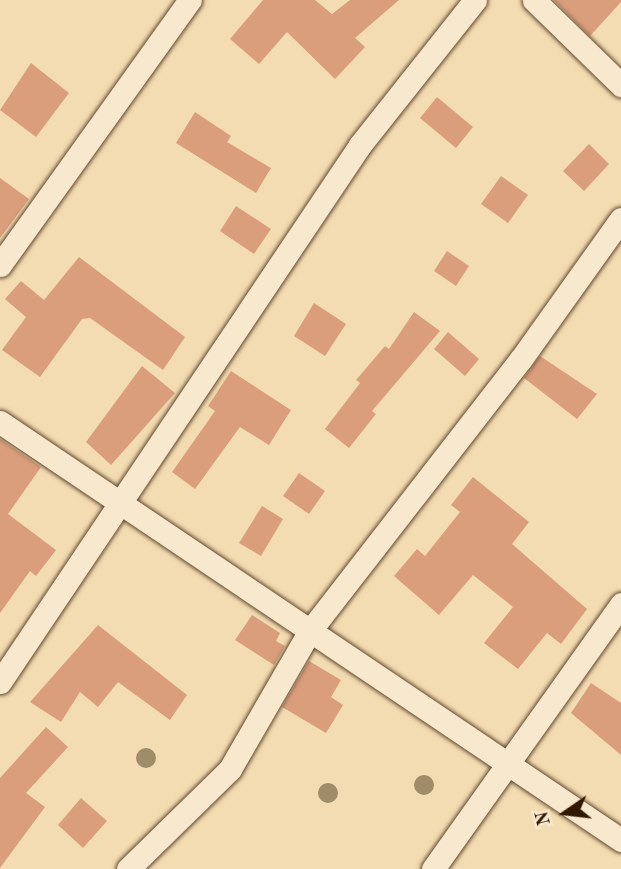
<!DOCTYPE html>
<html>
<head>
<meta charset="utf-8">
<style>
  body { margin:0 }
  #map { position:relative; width:621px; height:869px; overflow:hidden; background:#f4dcb2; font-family:"Old Standard TT",serif }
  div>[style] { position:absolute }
  .building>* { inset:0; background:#da9e7d }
  .roads { filter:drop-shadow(0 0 2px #62482d) drop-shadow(0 0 2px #62482d) }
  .minor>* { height:23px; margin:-11.5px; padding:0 11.5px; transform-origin:11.5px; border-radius:11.5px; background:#f8e8cd }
  .trees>* { width:20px; height:20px; margin:-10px; border-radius:50%; background:#9f8c68 }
  span { translate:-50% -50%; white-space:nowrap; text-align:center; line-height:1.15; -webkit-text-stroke:5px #f8e8cd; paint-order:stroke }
  .north { position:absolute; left:530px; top:778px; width:70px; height:70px; -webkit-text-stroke:5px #f8e8cd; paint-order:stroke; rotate:256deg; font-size:19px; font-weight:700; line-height:28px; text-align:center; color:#321701 }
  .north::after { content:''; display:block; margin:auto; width:24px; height:32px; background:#321701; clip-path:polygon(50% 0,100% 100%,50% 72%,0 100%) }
</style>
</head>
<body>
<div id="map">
  <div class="building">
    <i style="clip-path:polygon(263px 0,315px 0,332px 14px,350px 0,399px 0,355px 38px,365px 47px,335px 79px,287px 32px,259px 64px,230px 39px)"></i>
    <i style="clip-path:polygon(554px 0,621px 0,621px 2px,590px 36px)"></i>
    <i style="clip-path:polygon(31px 63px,69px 93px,36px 137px,0 110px)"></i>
    <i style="clip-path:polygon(437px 97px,473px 127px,456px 148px,420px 118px)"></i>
    <i style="clip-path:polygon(195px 112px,231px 136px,227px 142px,271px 168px,256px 193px,176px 143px)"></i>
    <i style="clip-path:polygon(589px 144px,609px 164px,584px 191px,563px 171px)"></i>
    <i style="clip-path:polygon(501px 176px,528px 195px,508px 223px,481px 204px)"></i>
    <i style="clip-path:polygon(0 178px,29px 199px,0 238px)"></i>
    <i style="clip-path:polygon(236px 206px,271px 229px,254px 254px,220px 231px)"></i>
    <i style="clip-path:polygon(447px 251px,469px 266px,456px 286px,434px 271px)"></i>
    <i style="clip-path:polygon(79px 257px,185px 337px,163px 370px,90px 318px,82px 319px,40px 377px,2px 350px,26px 317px,5px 299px,21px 281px,44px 300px)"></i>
    <i style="clip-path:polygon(314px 303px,346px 324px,325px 356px,294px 336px)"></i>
    <i style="clip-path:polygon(414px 312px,440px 331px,372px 411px,376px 414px,349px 448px,325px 429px,360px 383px,356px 380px,385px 346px,389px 349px)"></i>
    <i style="clip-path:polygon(448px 332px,479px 359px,465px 376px,434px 349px)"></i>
    <i style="clip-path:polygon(540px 356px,597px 394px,577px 419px,524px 378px)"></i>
    <i style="clip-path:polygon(142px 366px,175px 393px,111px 465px,86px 442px)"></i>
    <i style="clip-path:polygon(231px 371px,291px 410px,269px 445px,240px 427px,195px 489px,172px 472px,215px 411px,208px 406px)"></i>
    <i style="clip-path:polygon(0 439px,41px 467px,8px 514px,56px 550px,36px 576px,30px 571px,0 613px)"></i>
    <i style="clip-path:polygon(299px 473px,325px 491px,309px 514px,283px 496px)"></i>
    <i style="clip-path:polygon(473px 477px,529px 522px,512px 544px,587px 609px,561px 644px,547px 633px,518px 669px,484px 643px,513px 607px,473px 575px,439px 615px,394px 576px,417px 549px,425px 556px,460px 512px,451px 505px)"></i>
    <i style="clip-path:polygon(262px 506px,283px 519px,261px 556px,239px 543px)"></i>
    <i style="clip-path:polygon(252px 615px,280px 633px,276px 641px,285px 646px,274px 665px,235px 640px)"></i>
    <i style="clip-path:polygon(98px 625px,187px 695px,170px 720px,118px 682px,98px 707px,80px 692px,61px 722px,30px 702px)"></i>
    <i style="clip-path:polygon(309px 661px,341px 680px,331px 697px,343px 705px,326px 733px,282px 707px)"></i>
    <i style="clip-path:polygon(591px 683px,621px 703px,621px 755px,571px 713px)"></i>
    <i style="clip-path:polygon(46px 727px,68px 747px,26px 793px,45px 807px,0 868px,0 778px)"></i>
    <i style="clip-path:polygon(81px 798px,107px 821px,83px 848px,58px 825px)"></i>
  </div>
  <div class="roads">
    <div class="minor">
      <i style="left:534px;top:0;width:122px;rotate:44.3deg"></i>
      <i style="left:0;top:265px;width:326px;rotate:-54.4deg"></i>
      <i style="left:0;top:422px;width:749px;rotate:33.94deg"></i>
      <i style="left:0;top:682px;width:647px;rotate:-56.16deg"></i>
      <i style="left:360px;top:145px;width:185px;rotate:-51.6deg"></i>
      <i style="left:128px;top:869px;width:143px;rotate:-44.4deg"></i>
      <i style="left:230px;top:769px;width:158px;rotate:-60deg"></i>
      <i style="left:309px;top:632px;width:346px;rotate:-52.2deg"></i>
      <i style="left:521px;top:359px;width:172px;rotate:-54.5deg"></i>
      <i style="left:433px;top:869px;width:325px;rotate:-54.6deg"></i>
    </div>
  </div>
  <div class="trees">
    <i style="left:146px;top:758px"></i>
    <i style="left:424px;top:785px"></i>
    <i style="left:328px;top:793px"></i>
  </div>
  <div class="north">N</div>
</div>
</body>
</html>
